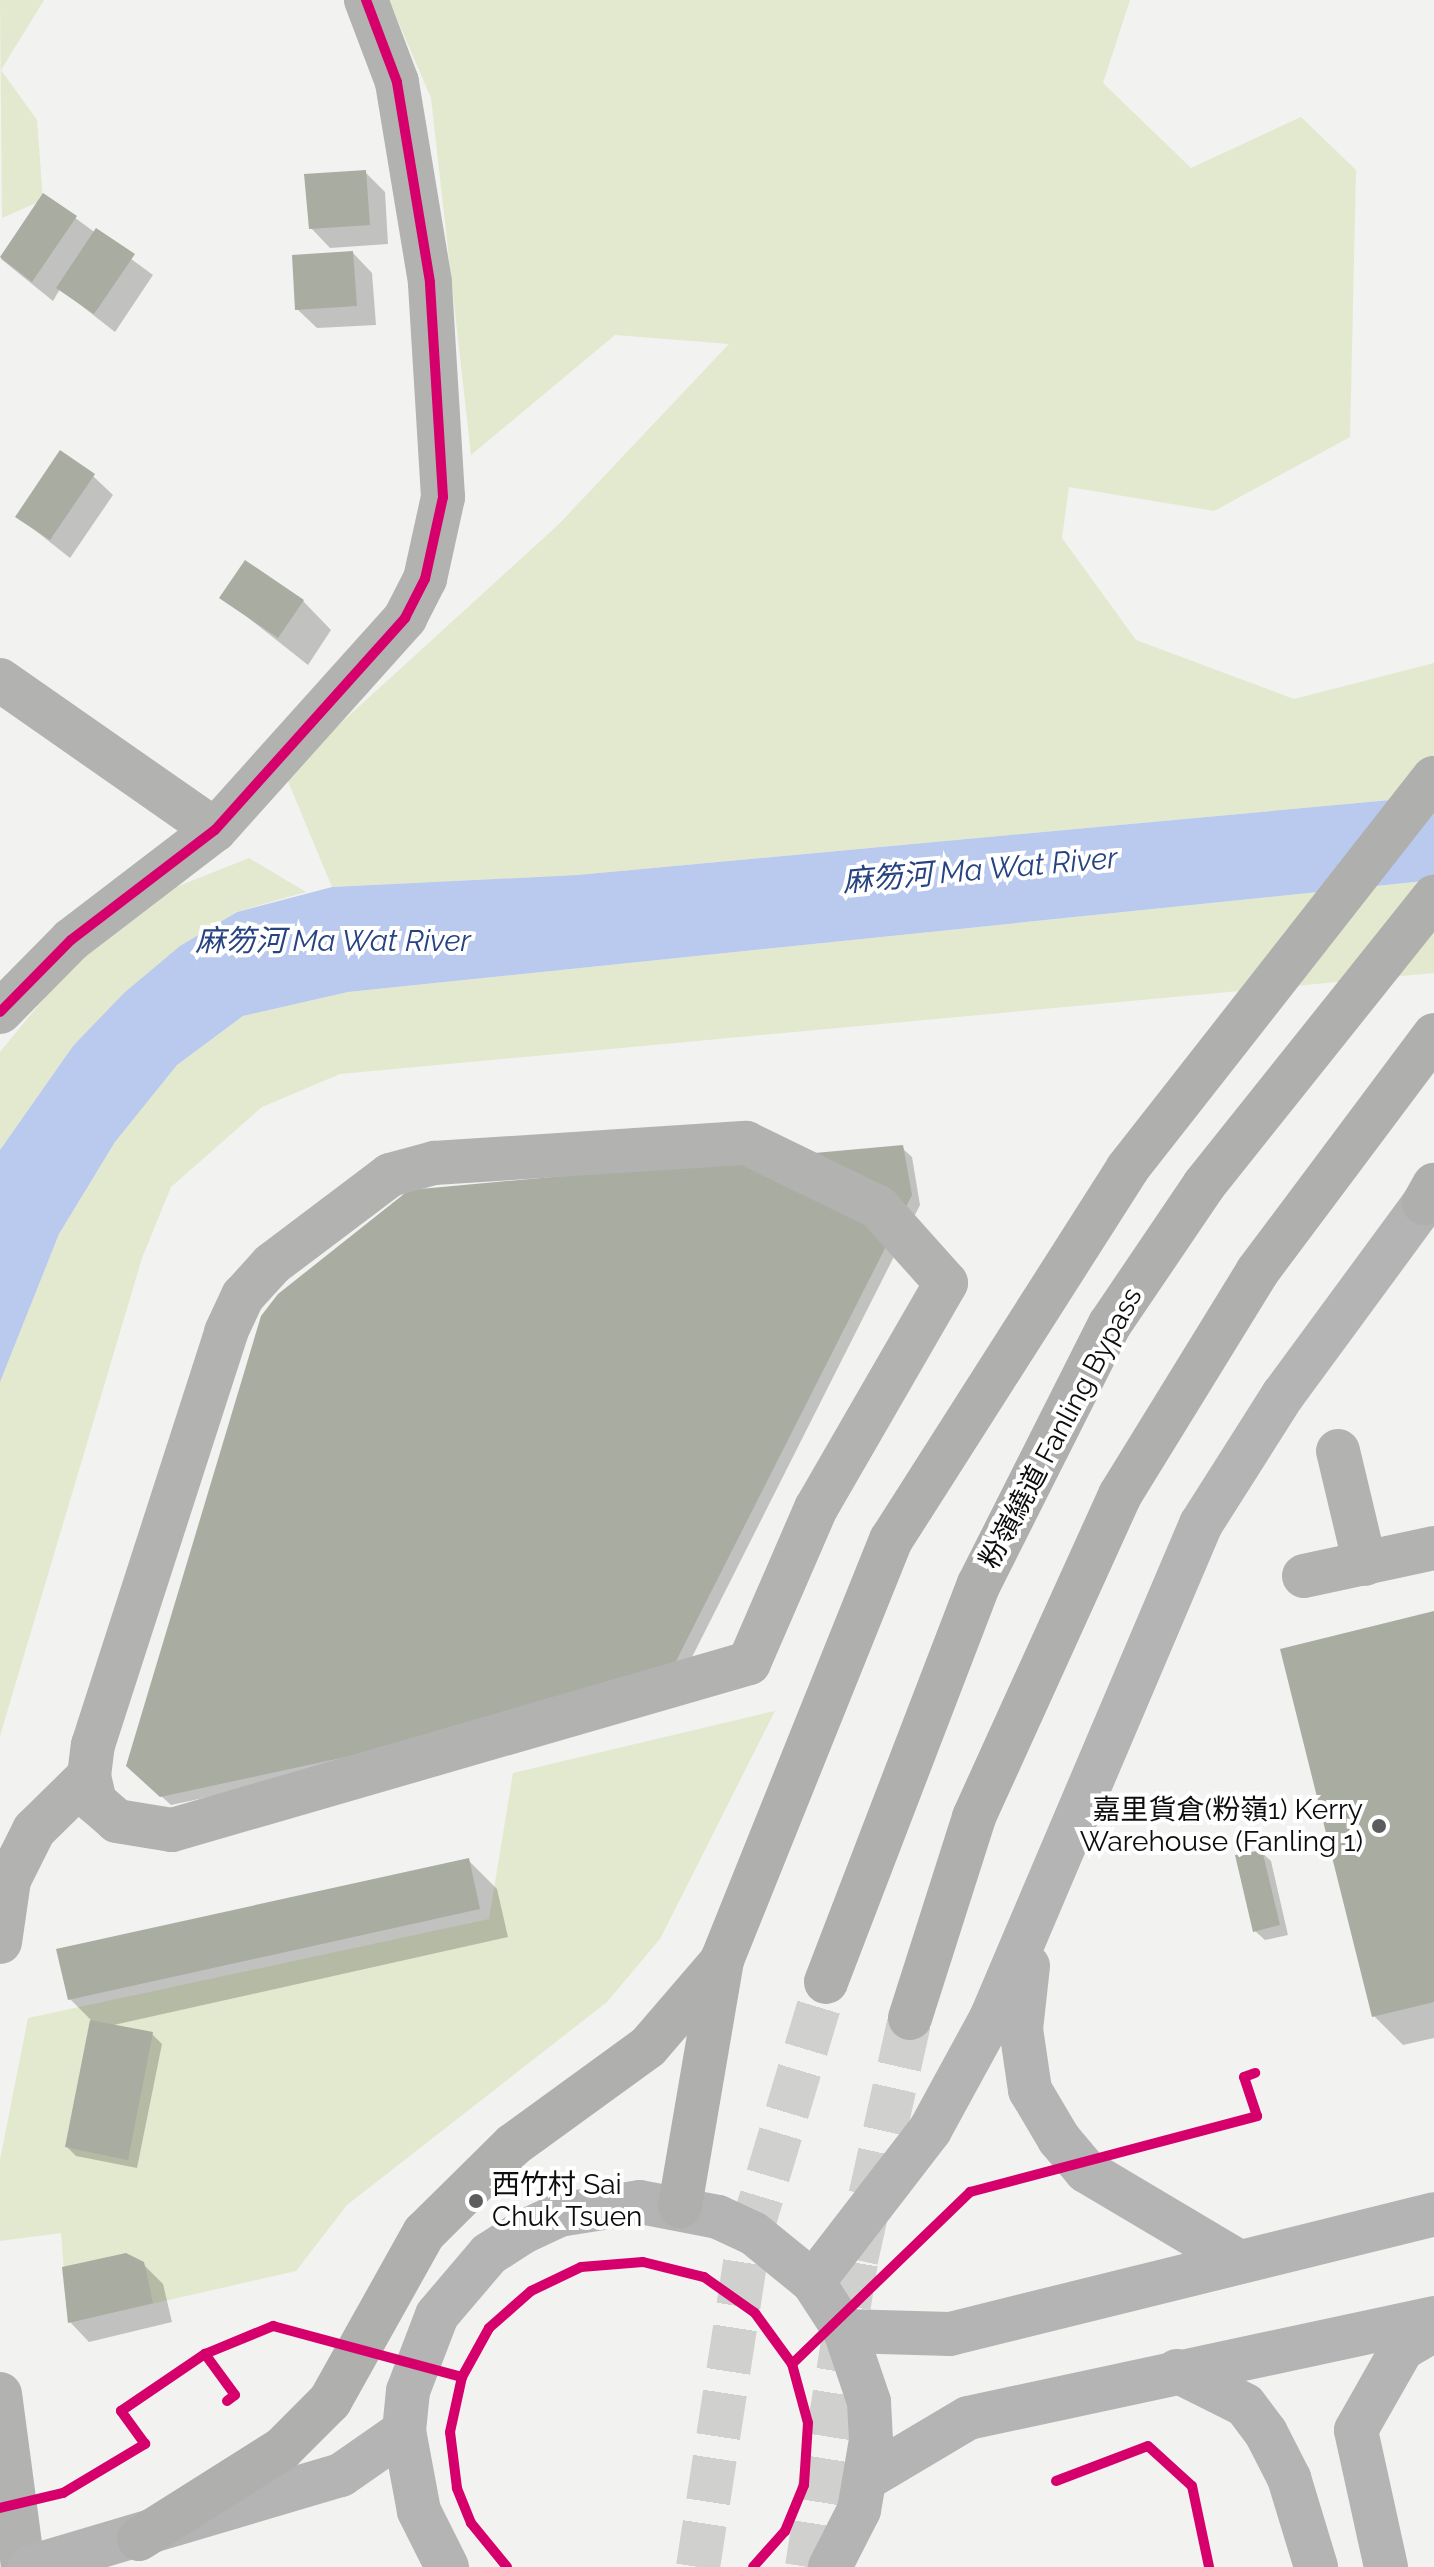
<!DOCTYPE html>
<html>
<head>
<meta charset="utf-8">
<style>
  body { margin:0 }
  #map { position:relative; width:1434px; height:2567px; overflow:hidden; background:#f2f2f1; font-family:Raleway,"Noto Sans SC",sans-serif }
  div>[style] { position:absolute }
  .green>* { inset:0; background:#e2e9ce }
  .water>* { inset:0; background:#b9caee }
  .shadow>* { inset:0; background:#0003 }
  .building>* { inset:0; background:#a9aca1 }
  .highway-tunnel>* { height:44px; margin-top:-22px; transform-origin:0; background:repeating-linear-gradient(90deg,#d0d0cf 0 44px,transparent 0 66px) }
  .minor>* { height:44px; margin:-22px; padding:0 22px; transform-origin:22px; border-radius:22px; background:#b2b2b1 }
  .major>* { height:44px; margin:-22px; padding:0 22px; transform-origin:22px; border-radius:22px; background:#b4b4b4 }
  .highway>* { height:44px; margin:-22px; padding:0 22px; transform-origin:22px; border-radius:22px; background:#afafae }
  .cycleway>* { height:10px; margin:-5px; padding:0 5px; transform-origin:5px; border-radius:5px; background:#d6006c }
  .dots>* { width:22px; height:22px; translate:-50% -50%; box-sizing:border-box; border:4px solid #fff; border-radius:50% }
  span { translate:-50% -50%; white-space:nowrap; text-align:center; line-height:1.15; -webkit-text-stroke:8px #fff; paint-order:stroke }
  .street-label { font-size:28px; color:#0c0d0c }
  .poi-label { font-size:28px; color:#0c0d0c }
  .right { translate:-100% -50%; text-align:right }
  .left { translate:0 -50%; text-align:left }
  .water-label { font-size:30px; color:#274380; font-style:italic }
</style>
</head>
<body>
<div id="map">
  <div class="green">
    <i style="clip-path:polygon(0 0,44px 0,1px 70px,37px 120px,43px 200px,2px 218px)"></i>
    <i style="clip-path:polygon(389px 0,1130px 0,1103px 83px,1191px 168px,1301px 117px,1356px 170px,1350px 437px,1214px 511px,1069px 487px,1062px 538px,1136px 640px,1294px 699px,1434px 663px,1434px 796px,577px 875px,332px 887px,285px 774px,558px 525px,729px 344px,615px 335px,471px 455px,431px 98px)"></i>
    <i style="clip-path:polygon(249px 858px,306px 892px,236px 912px,149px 972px,73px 1046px,0 1150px,0 1052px,116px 911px)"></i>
    <i style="clip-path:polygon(1434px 880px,1434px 973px,340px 1074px,262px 1107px,171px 1187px,142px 1258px,0 1736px,0 1381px,59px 1234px,115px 1142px,177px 1065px,243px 1016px,348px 992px)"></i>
    <i style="clip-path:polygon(775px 1711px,660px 1939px,607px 2002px,347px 2205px,296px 2271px,68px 2323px,61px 2233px,0 2241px,0 2160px,28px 2018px,489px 1919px,513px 1773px)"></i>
  </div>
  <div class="water">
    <i style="clip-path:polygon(1434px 796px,1434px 880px,348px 992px,243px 1016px,177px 1065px,115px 1142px,59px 1234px,0 1382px,0 1150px,73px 1046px,124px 993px,180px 946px,237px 912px,332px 887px,577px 875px)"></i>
  </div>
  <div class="shadow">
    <i style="clip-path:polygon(365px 172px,385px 192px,388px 244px,330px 248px,311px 228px)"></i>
    <i style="clip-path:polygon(44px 195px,153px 275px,115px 332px,60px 289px,53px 301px,1px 259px)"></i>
    <i style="clip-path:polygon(353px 253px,372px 273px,376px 325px,317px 328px,297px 309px)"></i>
    <i style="clip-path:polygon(93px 476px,113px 495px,70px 558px,17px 516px)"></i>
    <i style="clip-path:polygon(222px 597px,303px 601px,331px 630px,308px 665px)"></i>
    <i style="clip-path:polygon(902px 1148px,912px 1157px,920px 1205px,682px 1677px,656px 1701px,171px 1805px,138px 1775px)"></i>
    <i style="clip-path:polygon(1434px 1613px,1434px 2038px,1403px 2045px,1374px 2016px)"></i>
    <i style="clip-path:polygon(1261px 1852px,1271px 1861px,1288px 1935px,1265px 1940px,1255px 1931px)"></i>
    <i style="clip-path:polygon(468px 1860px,497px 1889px,508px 1937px,109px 2026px,152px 2034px,162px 2044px,137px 2168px,76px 2156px,67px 2147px,92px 2021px,70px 1999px)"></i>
    <i style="clip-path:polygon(143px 2264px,163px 2284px,172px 2322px,89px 2342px,70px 2322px)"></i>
  </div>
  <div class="building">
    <i style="clip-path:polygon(366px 170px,370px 225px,309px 229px,304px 174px)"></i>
    <i style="clip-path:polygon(43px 193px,77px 216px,32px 282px,0 257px)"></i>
    <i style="clip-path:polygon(96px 228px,135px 254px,94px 314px,56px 288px)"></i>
    <i style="clip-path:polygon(353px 251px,357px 306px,295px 310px,292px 255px)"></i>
    <i style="clip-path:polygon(60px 450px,95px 474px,50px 540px,15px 517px)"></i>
    <i style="clip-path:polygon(245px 560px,304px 600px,278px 638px,219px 598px)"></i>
    <i style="clip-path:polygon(903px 1145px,912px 1195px,673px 1667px,647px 1692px,160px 1797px,126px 1766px,261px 1316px,278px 1294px,409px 1190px)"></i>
    <i style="clip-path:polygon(1434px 1611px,1434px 2002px,1372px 2017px,1280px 1649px)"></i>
    <i style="clip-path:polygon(1262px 1850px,1280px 1925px,1253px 1932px,1235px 1855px)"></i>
    <i style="clip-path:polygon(469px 1858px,480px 1909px,68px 2000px,56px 1949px)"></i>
    <i style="clip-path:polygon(90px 2020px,153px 2032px,128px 2160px,65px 2147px)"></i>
    <i style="clip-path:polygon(126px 2253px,144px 2262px,153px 2303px,68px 2323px,62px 2267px)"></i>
  </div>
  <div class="highway-tunnel">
    <i style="left:698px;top:2567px;width:332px;rotate:-81.2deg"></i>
    <i style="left:749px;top:2239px;width:268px;rotate:-73.3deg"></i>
    <i style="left:807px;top:2567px;width:311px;rotate:-80.9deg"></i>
    <i style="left:856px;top:2260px;width:248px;rotate:-77.4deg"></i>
  </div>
  <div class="minor">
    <i style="left:0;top:680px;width:262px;rotate:34.9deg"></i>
    <i style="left:0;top:1012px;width:101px;rotate:-45.4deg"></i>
    <i style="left:71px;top:940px;width:181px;rotate:-37.4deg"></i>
    <i style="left:215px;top:830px;width:285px;rotate:-48.1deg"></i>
    <i style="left:405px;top:618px;width:44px;rotate:-62.9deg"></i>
    <i style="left:425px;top:579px;width:84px;rotate:-77.6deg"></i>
    <i style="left:443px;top:497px;width:215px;rotate:-93.5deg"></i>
    <i style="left:430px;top:282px;width:203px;rotate:-99.4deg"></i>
    <i style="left:397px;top:82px;width:88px;rotate:-110.7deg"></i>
    <i style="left:746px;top:1143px;width:147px;rotate:25.9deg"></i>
    <i style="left:878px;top:1207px;width:102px;rotate:48.2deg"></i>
    <i style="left:946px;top:1283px;width:260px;rotate:120deg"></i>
    <i style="left:816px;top:1508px;width:169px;rotate:113.4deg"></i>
    <i style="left:749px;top:1663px;width:601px;rotate:163.86deg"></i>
    <i style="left:172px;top:1830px;width:56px;rotate:-170.7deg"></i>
    <i style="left:117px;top:1821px;width:29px;rotate:-139deg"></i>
    <i style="left:95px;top:1802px;width:27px;rotate:-103deg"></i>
    <i style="left:89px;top:1776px;width:31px;rotate:-83deg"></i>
    <i style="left:93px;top:1745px;width:434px;rotate:-72.1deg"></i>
    <i style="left:226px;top:1332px;width:40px;rotate:-65deg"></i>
    <i style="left:243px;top:1296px;width:43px;rotate:-47.8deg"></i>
    <i style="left:272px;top:1264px;width:148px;rotate:-37deg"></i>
    <i style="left:390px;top:1175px;width:46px;rotate:-15.3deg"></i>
    <i style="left:434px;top:1163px;width:313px;rotate:-3.7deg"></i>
    <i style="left:1338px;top:1451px;width:116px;rotate:76.6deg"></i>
    <i style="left:1304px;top:1576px;width:133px;rotate:-12.2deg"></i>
    <i style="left:0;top:1942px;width:63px;rotate:-81.7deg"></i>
    <i style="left:9px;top:1880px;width:56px;rotate:-63.4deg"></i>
    <i style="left:34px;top:1830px;width:77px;rotate:-44.5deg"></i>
    <i style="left:0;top:2394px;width:175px;rotate:82.4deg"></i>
  </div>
  <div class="major">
    <i style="left:1028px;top:1966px;width:63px;rotate:96.3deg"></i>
    <i style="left:1021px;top:2029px;width:62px;rotate:81.6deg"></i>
    <i style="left:1030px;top:2090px;width:57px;rotate:59.4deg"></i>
    <i style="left:1059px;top:2139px;width:42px;rotate:49.8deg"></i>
    <i style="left:1086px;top:2171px;width:178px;rotate:30.7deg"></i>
    <i style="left:813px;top:2282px;width:192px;rotate:-52.4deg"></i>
    <i style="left:930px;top:2130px;width:128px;rotate:-61.4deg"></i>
    <i style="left:991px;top:2018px;width:537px;rotate:-66.97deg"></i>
    <i style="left:1201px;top:1524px;width:153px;rotate:-57.6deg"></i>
    <i style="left:1283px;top:1395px;width:238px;rotate:-53.7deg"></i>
    <i style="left:845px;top:2331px;width:105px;rotate:1.6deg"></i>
    <i style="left:950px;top:2334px;width:499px;rotate:-13.9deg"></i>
    <i style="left:1177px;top:2371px;width:76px;rotate:26.6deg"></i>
    <i style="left:1245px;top:2405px;width:35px;rotate:53deg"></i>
    <i style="left:1266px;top:2433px;width:51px;rotate:62.9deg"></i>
    <i style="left:1289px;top:2478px;width:93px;rotate:73.1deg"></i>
    <i style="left:867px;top:2478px;width:117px;rotate:-30.7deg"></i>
    <i style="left:968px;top:2418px;width:477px;rotate:-12.1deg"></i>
    <i style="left:30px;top:2567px;width:324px;rotate:-16.5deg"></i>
    <i style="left:341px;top:2475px;width:77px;rotate:-34.9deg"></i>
    <i style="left:447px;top:2567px;width:63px;rotate:-116.6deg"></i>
    <i style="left:419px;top:2511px;width:81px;rotate:-100.6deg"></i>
    <i style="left:404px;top:2431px;width:40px;rotate:-84.3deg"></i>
    <i style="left:408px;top:2391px;width:81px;rotate:-69.1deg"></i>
    <i style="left:437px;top:2315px;width:80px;rotate:-49.6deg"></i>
    <i style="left:489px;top:2254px;width:40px;rotate:-32.9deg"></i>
    <i style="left:523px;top:2232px;width:40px;rotate:-25deg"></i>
    <i style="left:559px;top:2215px;width:82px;rotate:-9.1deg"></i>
    <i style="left:640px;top:2202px;width:79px;rotate:10.9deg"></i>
    <i style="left:718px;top:2217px;width:38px;rotate:25deg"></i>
    <i style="left:753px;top:2233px;width:77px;rotate:39.2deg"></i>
    <i style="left:813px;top:2282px;width:59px;rotate:56.9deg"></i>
    <i style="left:845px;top:2331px;width:75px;rotate:71.3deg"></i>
    <i style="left:869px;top:2402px;width:38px;rotate:87deg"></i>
    <i style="left:871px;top:2440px;width:71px;rotate:99.7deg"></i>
    <i style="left:859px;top:2510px;width:64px;rotate:117deg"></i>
    <i style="left:1386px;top:2567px;width:140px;rotate:-102.4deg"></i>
    <i style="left:1356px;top:2430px;width:93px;rotate:-60.4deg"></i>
    <i style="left:1402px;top:2349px;width:37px;rotate:-31deg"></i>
  </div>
  <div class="highway">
    <i style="left:1424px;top:1203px;width:21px;rotate:-61deg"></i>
    <i style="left:826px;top:1982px;width:426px;rotate:-69deg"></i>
    <i style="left:979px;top:1584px;width:291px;rotate:-63.3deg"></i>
    <i style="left:1110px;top:1324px;width:168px;rotate:-55.9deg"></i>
    <i style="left:1204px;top:1185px;width:369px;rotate:-51.4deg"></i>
    <i style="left:910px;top:2018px;width:211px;rotate:-72.3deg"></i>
    <i style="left:974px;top:1817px;width:354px;rotate:-65.6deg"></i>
    <i style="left:1120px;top:1495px;width:262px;rotate:-58.4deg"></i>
    <i style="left:1257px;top:1272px;width:296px;rotate:-53.2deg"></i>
    <i style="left:680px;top:2206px;width:250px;rotate:-80.3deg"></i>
    <i style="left:722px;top:1960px;width:453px;rotate:-68.1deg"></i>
    <i style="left:891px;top:1540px;width:440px;rotate:-57.5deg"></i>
    <i style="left:1127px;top:1169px;width:497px;rotate:-51.9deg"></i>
    <i style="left:139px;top:2539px;width:169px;rotate:-32.2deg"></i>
    <i style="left:282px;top:2449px;width:68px;rotate:-45deg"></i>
    <i style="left:330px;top:2401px;width:193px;rotate:-60.8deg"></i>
    <i style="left:424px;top:2233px;width:125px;rotate:-44.7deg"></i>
    <i style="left:513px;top:2145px;width:167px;rotate:-36deg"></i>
    <i style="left:648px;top:2047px;width:112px;rotate:-49.3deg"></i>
  </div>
  <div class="cycleway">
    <i style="left:0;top:1012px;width:101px;rotate:-45.4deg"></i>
    <i style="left:71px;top:940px;width:181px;rotate:-37.4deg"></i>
    <i style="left:215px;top:830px;width:285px;rotate:-48.1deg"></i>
    <i style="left:405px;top:618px;width:44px;rotate:-62.9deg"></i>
    <i style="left:425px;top:579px;width:84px;rotate:-77.6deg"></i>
    <i style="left:443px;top:497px;width:215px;rotate:-93.5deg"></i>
    <i style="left:430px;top:282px;width:203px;rotate:-99.4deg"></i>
    <i style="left:397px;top:82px;width:88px;rotate:-110.7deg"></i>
    <i style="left:792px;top:2364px;width:248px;rotate:-44deg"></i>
    <i style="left:970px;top:2192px;width:297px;rotate:-14.8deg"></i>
    <i style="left:1257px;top:2116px;width:41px;rotate:-108.4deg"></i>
    <i style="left:1244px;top:2077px;width:12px;rotate:-20deg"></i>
    <i style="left:227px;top:2401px;width:10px;rotate:-37deg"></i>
    <i style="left:235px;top:2395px;width:51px;rotate:-126.2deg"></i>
    <i style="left:205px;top:2354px;width:74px;rotate:-22.4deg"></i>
    <i style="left:273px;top:2326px;width:196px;rotate:15.1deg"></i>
    <i style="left:1056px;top:2481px;width:98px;rotate:-20.8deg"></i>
    <i style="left:1148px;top:2446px;width:59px;rotate:42.3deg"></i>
    <i style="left:1192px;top:2486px;width:83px;rotate:78.1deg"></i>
    <i style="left:0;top:2508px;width:65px;rotate:-13.4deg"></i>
    <i style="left:63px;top:2493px;width:96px;rotate:-30.9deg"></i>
    <i style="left:145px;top:2444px;width:41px;rotate:-126deg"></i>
    <i style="left:121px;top:2411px;width:102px;rotate:-34.2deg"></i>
    <i style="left:507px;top:2567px;width:57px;rotate:-129.3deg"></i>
    <i style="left:471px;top:2523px;width:38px;rotate:-112deg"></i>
    <i style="left:457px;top:2488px;width:56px;rotate:-97.1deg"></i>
    <i style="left:450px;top:2432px;width:56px;rotate:-77.7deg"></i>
    <i style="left:462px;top:2377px;width:56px;rotate:-61.1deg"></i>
    <i style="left:489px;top:2328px;width:56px;rotate:-41.4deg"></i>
    <i style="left:531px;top:2291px;width:55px;rotate:-25.6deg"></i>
    <i style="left:581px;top:2267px;width:62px;rotate:-4.6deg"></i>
    <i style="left:643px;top:2262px;width:63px;rotate:13.8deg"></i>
    <i style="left:704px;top:2277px;width:62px;rotate:35.2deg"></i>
    <i style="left:755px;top:2313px;width:63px;rotate:54deg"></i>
    <i style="left:792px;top:2364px;width:61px;rotate:74.8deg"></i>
    <i style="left:808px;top:2423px;width:62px;rotate:93.7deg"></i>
    <i style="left:804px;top:2485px;width:50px;rotate:112.4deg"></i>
    <i style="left:785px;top:2531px;width:48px;rotate:131.6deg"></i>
  </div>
  <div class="dots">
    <i style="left:1379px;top:1826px;background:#5c5d5c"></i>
    <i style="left:476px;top:2201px;background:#5c5d5c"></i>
  </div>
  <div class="street-label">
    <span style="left:1061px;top:1428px;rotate:-62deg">粉嶺繞道 Fanling Bypass</span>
  </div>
  <div class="poi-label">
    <span class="right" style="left:1363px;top:1826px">嘉里貨倉(粉嶺1) Kerry<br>Warehouse (Fanling 1)</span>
    <span class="left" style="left:492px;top:2201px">西竹村 Sai<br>Chuk Tsuen</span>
  </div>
  <div class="water-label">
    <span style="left:980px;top:870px;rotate:-5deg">麻笏河 Ma Wat River</span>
    <span style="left:333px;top:941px">麻笏河 Ma Wat River</span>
  </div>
</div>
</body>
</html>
